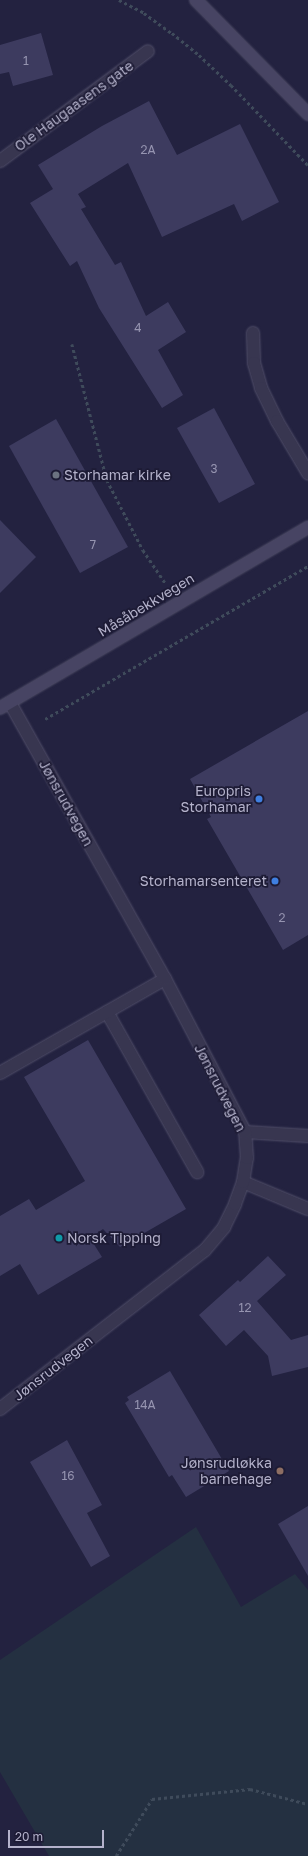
<!DOCTYPE html>
<html>
<head>
<meta charset="utf-8">
<style>
  body { margin:0 }
  #map { position:relative; width:308px; height:1856px; overflow:hidden; background:#232240; font-family:"Golos Text",sans-serif }
  div>[style] { position:absolute }
  .green>* { inset:0; background:#243041 }
  .building>* { inset:0; background:#3d3b5f }
  .path>* { height:2.5px; margin-top:-1.25px; transform-origin:0; background:repeating-linear-gradient(90deg,#3f4b5b 0 3px,transparent 0 6px) }
  .roads { filter:drop-shadow(0 0 1px #504e68) drop-shadow(0 0 1px #504e68) }
  .lane>* { height:12px; margin:-6px; padding:0 6px; transform-origin:6px; border-radius:6px; background:#383650 }
  .street>* { height:12px; margin:-6px; padding:0 6px; transform-origin:6px; border-radius:6px; background:#383650 }
  .secondary>* { height:12px; margin:-6px; padding:0 6px; transform-origin:6px; border-radius:6px; background:#474463 }
  .dots>* { width:11px; height:11px; translate:-50% -50%; box-sizing:border-box; border:2px solid #1d1b35; border-radius:50% }
  span { translate:-50% -50%; white-space:nowrap; text-align:center; line-height:1.15; -webkit-text-stroke:3.5px #1d1b35; paint-order:stroke }
  .number-label { font-size:12px; color:#9694b0 }
  .number-label span { -webkit-text-stroke-width:0 }
  .street-label { font-size:14px; color:#b4b2cb }
  .poi-label { font-size:14px; color:#b4b2cb }
  .left { translate:0 -50%; text-align:left }
  .right { translate:-100% -50%; text-align:right }
  .scale { position:absolute; left:8px; top:1830px; width:96px; height:18px; box-sizing:border-box; border:2px solid #b4b2cb; border-top:0; padding-left:5px; font-size:12px; line-height:14px; white-space:nowrap; color:#b4b2cb; -webkit-text-stroke:3px #1d1b35; paint-order:stroke }
</style>
</head>
<body>
<div id="map">
  <div class="green">
    <i style="clip-path:polygon(196px 1527px,241px 1607px,295px 1574px,308px 1590px,308px 1856px,49px 1856px,0 1772px,0 1660px)"></i>
  </div>
  <div class="building">
    <i style="clip-path:polygon(41px 33px,53px 75px,13px 86px,9px 72px,0 74px,0 45px)"></i>
    <i style="clip-path:polygon(149px 101px,177px 155px,240px 124px,279px 202px,242px 221px,234px 204px,162px 237px,128px 163px,78px 194px,86px 207px,81px 209px,115px 265px,121px 262px,146px 316px,168px 302px,186px 332px,158px 350px,183px 395px,162px 408px,99px 308px,77px 261px,70px 266px,30px 203px,53px 189px,38px 165px,102px 126px)"></i>
    <i style="clip-path:polygon(214px 408px,255px 484px,219px 503px,177px 428px)"></i>
    <i style="clip-path:polygon(56px 419px,128px 547px,80px 573px,9px 446px)"></i>
    <i style="clip-path:polygon(0 520px,36px 557px,0 593px)"></i>
    <i style="clip-path:polygon(308px 711px,308px 935px,283px 950px,207px 819px,211px 817px,190px 779px)"></i>
    <i style="clip-path:polygon(88px 1040px,186px 1209px,120px 1247px,103px 1229px,90px 1238px,102px 1257px,38px 1295px,20px 1264px,0 1276px,0 1216px,29px 1199px,36px 1210px,85px 1181px,24px 1077px)"></i>
    <i style="clip-path:polygon(268px 1256px,286px 1275px,257px 1301px,291px 1340px,308px 1335px,308px 1367px,272px 1376px,268px 1356px,244px 1330px,226px 1346px,199px 1315px,238px 1280px,240px 1282px)"></i>
    <i style="clip-path:polygon(170px 1371px,229px 1471px,186px 1497px,172px 1475px,169px 1477px,125px 1403px,129px 1400px,127px 1397px)"></i>
    <i style="clip-path:polygon(67px 1440px,102px 1505px,87px 1513px,110px 1556px,91px 1567px,30px 1462px)"></i>
    <i style="clip-path:polygon(308px 1506px,308px 1576px,278px 1524px)"></i>
  </div>
  <div class="path">
    <i style="left:119px;top:0;width:28px;rotate:27deg"></i>
    <i style="left:144px;top:13px;width:34px;rotate:36deg"></i>
    <i style="left:172px;top:33px;width:35px;rotate:39deg"></i>
    <i style="left:199px;top:55px;width:44px;rotate:43.2deg"></i>
    <i style="left:231px;top:85px;width:111px;rotate:46.1deg"></i>
    <i style="left:72px;top:344px;width:140px;rotate:75.6deg"></i>
    <i style="left:107px;top:480px;width:79px;rotate:62.8deg"></i>
    <i style="left:143px;top:550px;width:41px;rotate:55.9deg"></i>
    <i style="left:45px;top:719px;width:304px;rotate:-30.2deg"></i>
    <i style="left:116px;top:1856px;width:67px;rotate:-57.7deg"></i>
    <i style="left:152px;top:1799px;width:99px;rotate:-5.8deg"></i>
    <i style="left:250px;top:1789px;width:60px;rotate:14.5deg"></i>
  </div>
  <div class="roads">
    <div class="lane">
      <i style="left:253px;top:333px;width:30px;rotate:88deg"></i>
      <i style="left:254px;top:363px;width:26px;rotate:74deg"></i>
      <i style="left:261px;top:388px;width:37px;rotate:64deg"></i>
      <i style="left:277px;top:421px;width:61px;rotate:59.2deg"></i>
      <i style="left:107px;top:1012px;width:184px;rotate:60.6deg"></i>
      <i style="left:0;top:1073px;width:190px;rotate:-29.7deg"></i>
      <i style="left:245px;top:1132px;width:63px;rotate:3.6deg"></i>
      <i style="left:243px;top:1182px;width:70px;rotate:22.6deg"></i>
    </div>
    <div class="street">
      <i style="left:0;top:161px;width:184px;rotate:-36.6deg"></i>
      <i style="left:0;top:1409px;width:259px;rotate:-37.8deg"></i>
      <i style="left:205px;top:1250px;width:30px;rotate:-50deg"></i>
      <i style="left:224px;top:1227px;width:25px;rotate:-64deg"></i>
      <i style="left:235px;top:1204px;width:23px;rotate:-70deg"></i>
      <i style="left:243px;top:1182px;width:24px;rotate:-81deg"></i>
      <i style="left:247px;top:1158px;width:26px;rotate:-94deg"></i>
      <i style="left:245px;top:1132px;width:173px;rotate:-117.6deg"></i>
      <i style="left:165px;top:979px;width:317px;rotate:-119.3deg"></i>
    </div>
    <div class="secondary">
      <i style="left:196px;top:0;width:160px;rotate:45.5deg"></i>
      <i style="left:0;top:708px;width:357px;rotate:-30.4deg"></i>
    </div>
  </div>
  <div class="dots">
    <i style="left:56px;top:475px;background:#6b7280"></i>
    <i style="left:259px;top:799px;background:#3f7fe0"></i>
    <i style="left:275px;top:881px;background:#3f7fe0"></i>
    <i style="left:59px;top:1238px;background:#0f9aa8"></i>
    <i style="left:280px;top:1471px;background:#8d6e63"></i>
  </div>
  <div class="number-label">
    <span style="left:26px;top:61px">1</span>
    <span style="left:148px;top:150px">2A</span>
    <span style="left:138px;top:328px">4</span>
    <span style="left:214px;top:469px">3</span>
    <span style="left:93px;top:545px">7</span>
    <span style="left:282px;top:918px">2</span>
    <span style="left:245px;top:1308px">12</span>
    <span style="left:145px;top:1405px">14A</span>
    <span style="left:68px;top:1476px">16</span>
  </div>
  <div class="street-label">
    <span style="left:74px;top:106px;rotate:-36deg">Ole Haugaasens gate</span>
    <span style="left:146px;top:605px;rotate:-31deg">Måsåbekkvegen</span>
    <span style="left:66px;top:803px;rotate:61deg">Jønsrudvegen</span>
    <span style="left:220px;top:1088px;rotate:63deg">Jønsrudvegen</span>
    <span style="left:53px;top:1368px;rotate:-38deg">Jønsrudvegen</span>
  </div>
  <div class="poi-label">
    <span class="left" style="left:64px;top:475px">Storhamar kirke</span>
    <span class="right" style="left:251px;top:799px">Europris<br>Storhamar</span>
    <span class="right" style="left:267px;top:881px">Storhamarsenteret</span>
    <span class="left" style="left:67px;top:1238px">Norsk Tipping</span>
    <span class="right" style="left:272px;top:1471px">Jønsrudløkka<br>barnehage</span>
  </div>
  <div class="scale">20 m</div>
</div>
</body>
</html>
